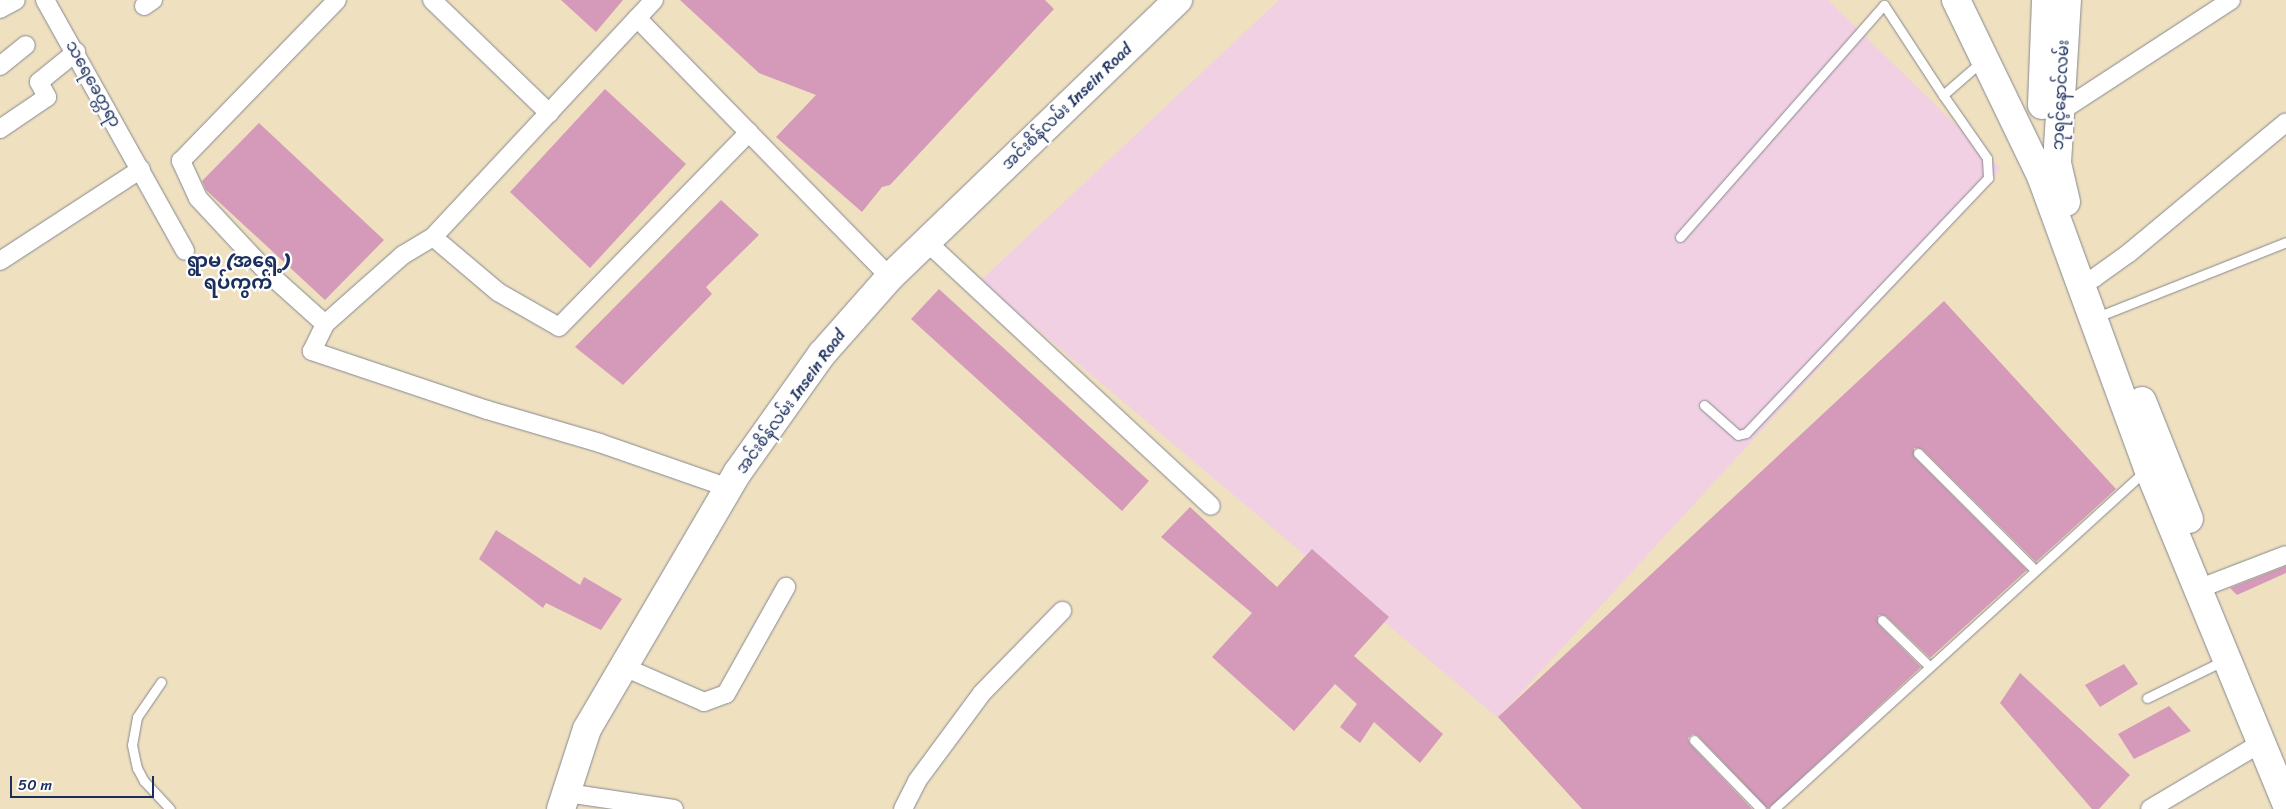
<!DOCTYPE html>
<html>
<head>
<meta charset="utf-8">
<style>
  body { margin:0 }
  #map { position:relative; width:2286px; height:809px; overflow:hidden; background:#efe0c0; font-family:Sriracha,"Noto Sans Myanmar",sans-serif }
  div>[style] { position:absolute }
  .built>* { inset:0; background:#f1d0e3 }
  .building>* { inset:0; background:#d59ab9 }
  .roads { filter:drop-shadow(0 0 1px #85888f) drop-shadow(0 0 1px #85888f) }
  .service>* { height:9px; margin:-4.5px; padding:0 4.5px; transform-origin:4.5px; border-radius:4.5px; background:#fff }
  .minor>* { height:18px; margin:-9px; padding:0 9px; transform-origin:9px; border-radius:9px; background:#fff }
  .primary>* { height:28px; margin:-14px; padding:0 14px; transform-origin:14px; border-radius:14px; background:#fff }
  span { translate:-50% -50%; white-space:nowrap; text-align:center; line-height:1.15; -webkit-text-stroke:4.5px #fff; paint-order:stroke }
  .street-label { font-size:16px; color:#1b2f5e }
  .quarter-label { font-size:19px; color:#1b2f5e; font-weight:700 }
  .scale { position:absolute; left:10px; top:776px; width:144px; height:22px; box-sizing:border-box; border:2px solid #1b2f5e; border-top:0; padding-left:6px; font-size:15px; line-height:18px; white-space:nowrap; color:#1b2f5e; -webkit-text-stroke:4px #fff; paint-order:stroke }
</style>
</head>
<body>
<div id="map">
  <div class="built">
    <i style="clip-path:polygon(1279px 0,1828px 0,2001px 169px,1498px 718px,980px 281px)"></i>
  </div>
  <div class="building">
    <i style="clip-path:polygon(561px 0,623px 0,596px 32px)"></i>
    <i style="clip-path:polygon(680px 0,1045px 0,1054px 9px,890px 185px,882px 187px,862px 212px,776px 137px,816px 95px,759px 73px)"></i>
    <i style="clip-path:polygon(605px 89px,686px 164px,590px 268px,510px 192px)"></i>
    <i style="clip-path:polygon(259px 123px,384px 240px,325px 300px,206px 190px,202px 181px)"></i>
    <i style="clip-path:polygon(721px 200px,759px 235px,706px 287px,712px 294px,623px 385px,575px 347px)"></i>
    <i style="clip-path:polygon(939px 289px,1149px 481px,1122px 511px,911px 319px)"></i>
    <i style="clip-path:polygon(1944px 301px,2116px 489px,2036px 562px,1922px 449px,1914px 448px,1914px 457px,2027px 570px,1930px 658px,1886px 616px,1878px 615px,1878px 624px,1921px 667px,1768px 809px,1698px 736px,1693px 734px,1688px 738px,1690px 744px,1752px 809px,1582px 809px,1498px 717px)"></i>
    <i style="clip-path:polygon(1190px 507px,1277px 587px,1312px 549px,1389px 617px,1354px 656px,1443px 734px,1420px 763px,1374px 722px,1360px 743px,1340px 727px,1357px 704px,1335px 684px,1294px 731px,1212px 657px,1252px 613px,1161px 537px)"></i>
    <i style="clip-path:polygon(496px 530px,580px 585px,584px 577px,622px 599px,601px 630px,546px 603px,543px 608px,479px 559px)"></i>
    <i style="clip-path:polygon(2286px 566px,2286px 573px,2237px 595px,2230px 588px)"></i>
    <i style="clip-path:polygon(2124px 664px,2138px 684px,2100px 707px,2085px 685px)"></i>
    <i style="clip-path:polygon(2020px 673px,2130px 775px,2099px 809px,2092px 809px,2000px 703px)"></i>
    <i style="clip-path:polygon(2169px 706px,2191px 731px,2134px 759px,2118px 734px)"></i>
  </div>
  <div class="roads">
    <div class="service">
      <i style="left:1680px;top:237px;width:309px;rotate:-48.7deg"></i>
      <i style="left:1884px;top:5px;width:108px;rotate:56.8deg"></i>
      <i style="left:2097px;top:317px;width:203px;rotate:-21.6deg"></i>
      <i style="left:1704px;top:405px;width:45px;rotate:41.4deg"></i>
      <i style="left:1738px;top:435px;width:8px;rotate:-14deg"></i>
      <i style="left:1746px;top:433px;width:352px;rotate:-46.5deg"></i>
      <i style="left:1988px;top:178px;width:20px;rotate:-93deg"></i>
      <i style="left:1987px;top:158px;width:77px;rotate:-124.9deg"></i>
      <i style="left:1943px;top:95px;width:52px;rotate:-41.1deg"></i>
      <i style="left:1918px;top:453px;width:164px;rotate:45deg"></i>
      <i style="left:1882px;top:620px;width:66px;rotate:44.4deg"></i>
      <i style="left:161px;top:682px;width:42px;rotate:124.4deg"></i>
      <i style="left:137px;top:717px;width:28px;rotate:100deg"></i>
      <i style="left:132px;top:745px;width:24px;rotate:78deg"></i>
      <i style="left:137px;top:768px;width:15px;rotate:62deg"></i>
      <i style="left:144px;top:781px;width:38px;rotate:47deg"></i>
      <i style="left:2147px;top:698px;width:87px;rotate:-26deg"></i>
      <i style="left:1694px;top:740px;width:96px;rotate:45.8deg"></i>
      <i style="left:1774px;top:809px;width:503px;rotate:-42.34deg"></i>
    </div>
    <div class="minor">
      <i style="left:45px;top:0;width:287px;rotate:60.8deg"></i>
      <i style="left:432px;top:0;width:163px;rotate:44deg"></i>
      <i style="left:144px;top:6px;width:11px;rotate:-34deg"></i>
      <i style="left:0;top:9px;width:18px;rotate:-29deg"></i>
      <i style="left:637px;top:18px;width:362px;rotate:45.7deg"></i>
      <i style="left:0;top:66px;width:33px;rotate:-39deg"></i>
      <i style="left:2061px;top:111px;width:203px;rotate:-33.1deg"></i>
      <i style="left:0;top:129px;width:57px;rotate:-34.2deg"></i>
      <i style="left:47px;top:97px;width:17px;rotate:-118deg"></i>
      <i style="left:39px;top:82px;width:48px;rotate:-39deg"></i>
      <i style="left:433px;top:237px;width:324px;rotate:-47deg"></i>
      <i style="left:928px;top:243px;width:386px;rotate:42.9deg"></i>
      <i style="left:0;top:261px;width:168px;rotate:-33.1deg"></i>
      <i style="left:2079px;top:283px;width:16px;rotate:-18deg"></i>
      <i style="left:2094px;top:278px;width:43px;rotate:-35.5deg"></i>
      <i style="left:2129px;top:253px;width:204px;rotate:-39.8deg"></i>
      <i style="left:325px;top:324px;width:79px;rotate:-138.1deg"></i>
      <i style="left:266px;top:271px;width:100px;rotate:-133deg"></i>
      <i style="left:198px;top:198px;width:41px;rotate:-114.7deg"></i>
      <i style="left:181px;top:161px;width:224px;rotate:-45.9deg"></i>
      <i style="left:729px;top:488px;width:137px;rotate:-160.8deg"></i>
      <i style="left:600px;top:443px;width:118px;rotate:-163.7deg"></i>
      <i style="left:487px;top:410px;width:185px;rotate:-161.4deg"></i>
      <i style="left:312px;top:351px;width:30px;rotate:-64deg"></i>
      <i style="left:325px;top:324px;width:104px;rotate:-41.5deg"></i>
      <i style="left:403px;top:255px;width:35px;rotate:-31deg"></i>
      <i style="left:433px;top:237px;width:85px;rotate:40.2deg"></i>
      <i style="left:498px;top:292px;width:70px;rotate:29.8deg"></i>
      <i style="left:559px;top:327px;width:272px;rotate:-45.7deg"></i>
      <i style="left:2198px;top:589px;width:94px;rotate:-21.1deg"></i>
      <i style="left:624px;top:667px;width:87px;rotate:23.6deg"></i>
      <i style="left:704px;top:702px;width:23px;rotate:-20deg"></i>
      <i style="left:726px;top:694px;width:123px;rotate:-60.7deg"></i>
      <i style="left:567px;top:793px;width:108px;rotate:8.5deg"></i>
      <i style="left:903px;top:809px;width:31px;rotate:-63deg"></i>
      <i style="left:917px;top:781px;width:109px;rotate:-53.5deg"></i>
      <i style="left:982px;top:693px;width:115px;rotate:-45.7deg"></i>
      <i style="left:2150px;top:809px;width:129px;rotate:-30.7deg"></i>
    </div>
    <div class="primary">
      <i style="left:1956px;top:0;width:195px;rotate:64.2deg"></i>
      <i style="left:2041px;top:176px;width:311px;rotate:69.9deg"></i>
      <i style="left:2148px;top:468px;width:362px;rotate:67.6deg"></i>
      <i style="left:2042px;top:105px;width:105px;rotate:-87.8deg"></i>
      <i style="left:2066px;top:202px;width:40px;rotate:-103deg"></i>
      <i style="left:2057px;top:163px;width:163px;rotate:-86.5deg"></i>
      <i style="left:2142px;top:401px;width:127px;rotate:68.3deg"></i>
      <i style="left:561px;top:809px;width:84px;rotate:-72deg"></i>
      <i style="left:587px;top:729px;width:298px;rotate:-59.6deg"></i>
      <i style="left:738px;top:472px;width:145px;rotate:-54.6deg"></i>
      <i style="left:822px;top:354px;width:103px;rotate:-48.6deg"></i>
      <i style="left:890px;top:277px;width:400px;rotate:-43.9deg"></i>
    </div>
  </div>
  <div class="street-label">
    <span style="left:93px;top:84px;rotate:61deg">သရေခေတ္တရာ</span>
    <span style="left:2061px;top:95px;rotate:-87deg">ဘုရင့်နောင်လမ်း</span>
    <span style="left:1067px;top:107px;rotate:-44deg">အင်းစိန်လမ်း Insein Road</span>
    <span style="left:791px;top:402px;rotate:-54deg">အင်းစိန်လမ်း Insein Road</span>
  </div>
  <div class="quarter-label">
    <span style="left:238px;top:272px">ရွာမ (အရှေ့)<br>ရပ်ကွက်</span>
  </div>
  <div class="scale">50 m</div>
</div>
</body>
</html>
